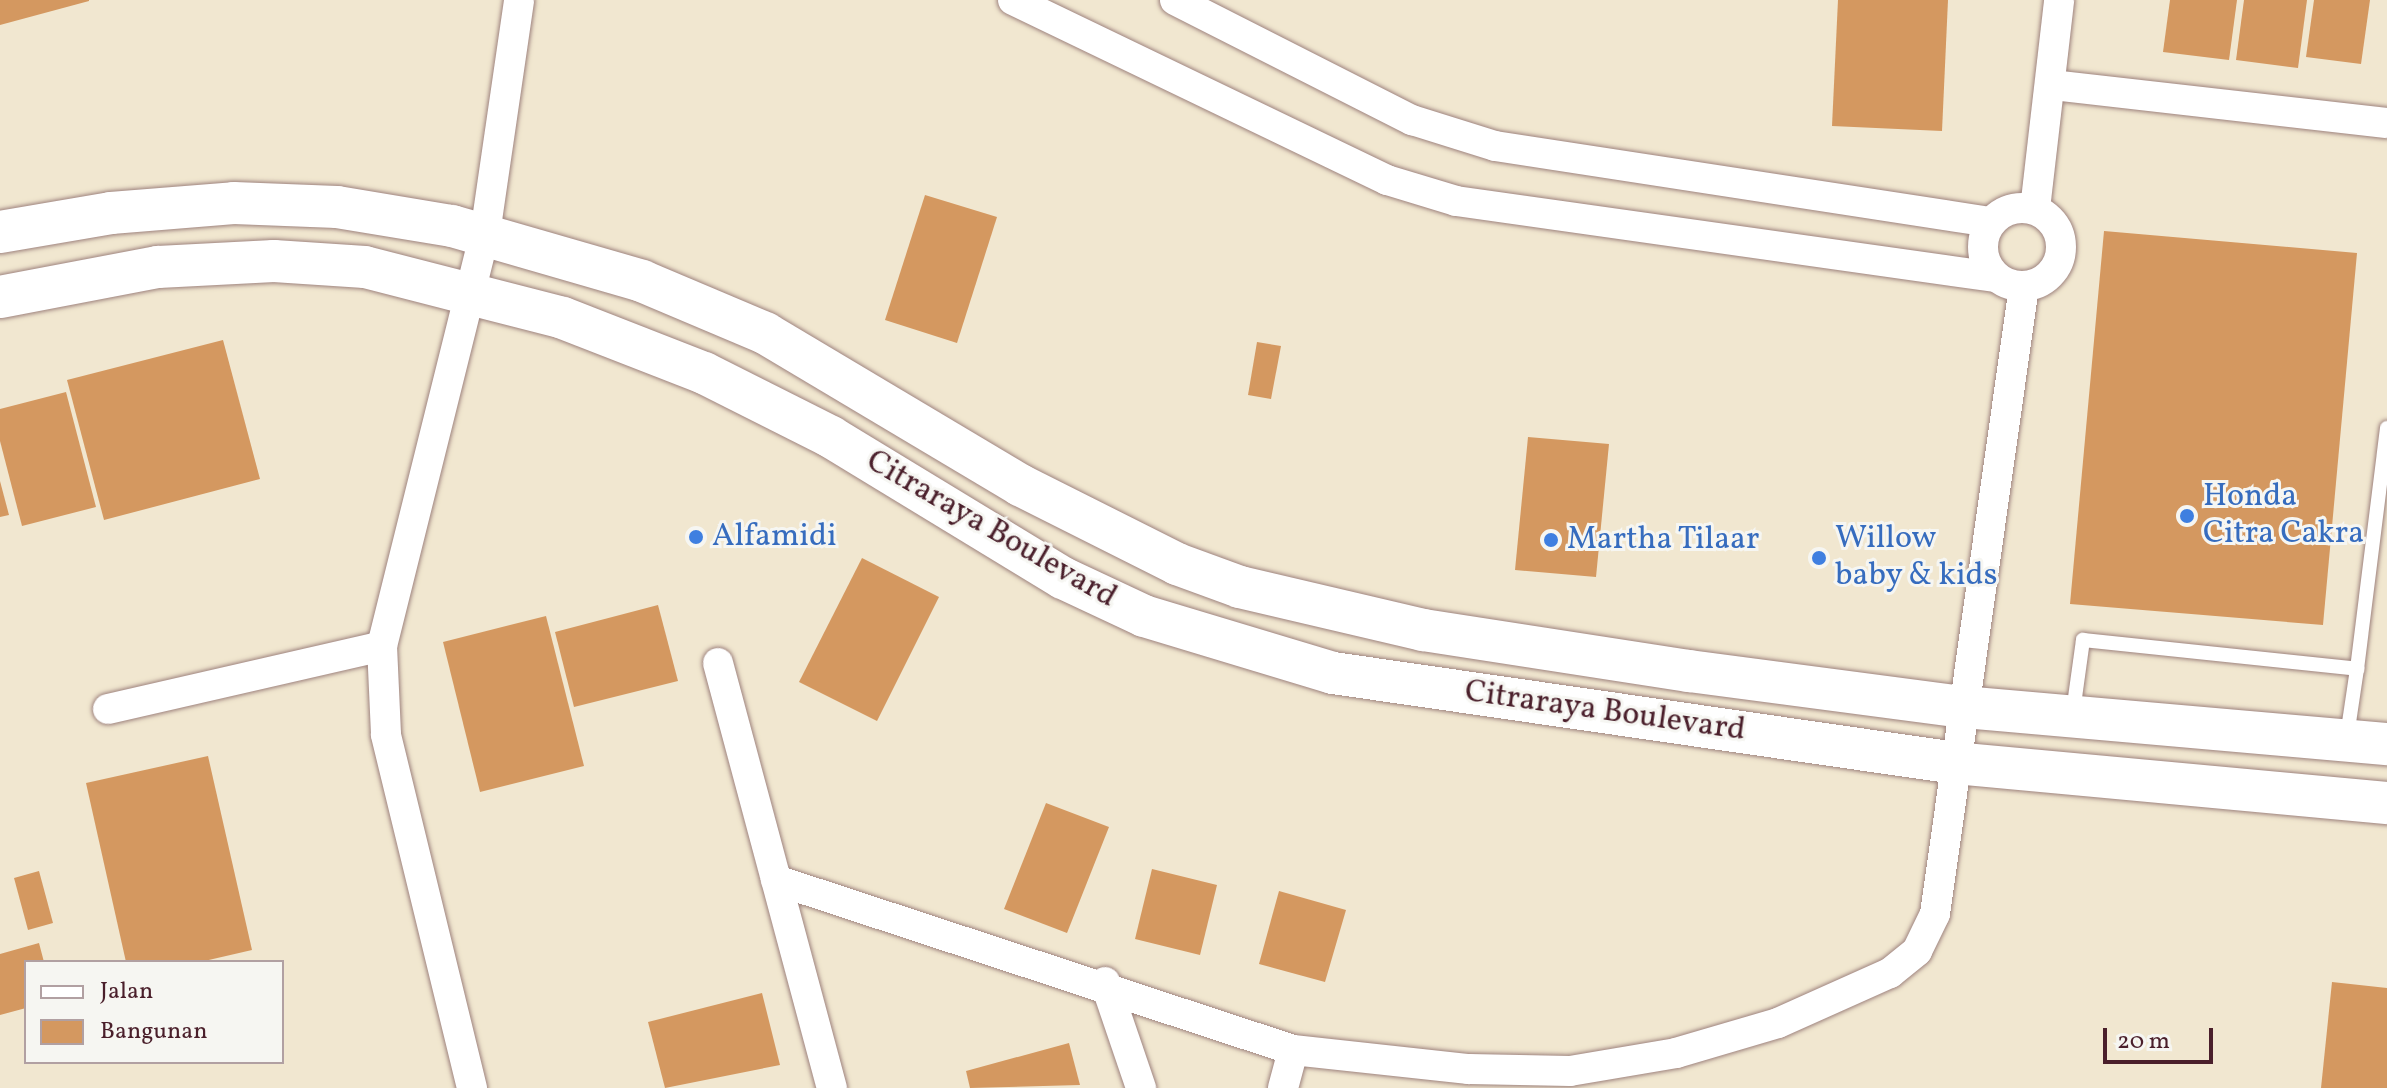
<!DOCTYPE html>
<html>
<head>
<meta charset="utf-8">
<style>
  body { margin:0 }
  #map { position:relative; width:2387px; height:1088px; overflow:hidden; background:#f1e7d0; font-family:Vollkorn,serif }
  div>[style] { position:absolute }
  .building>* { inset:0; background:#d49860 }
  .roads { filter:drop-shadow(0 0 2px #9e837e) drop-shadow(0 0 2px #9e837e) }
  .service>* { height:14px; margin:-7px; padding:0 7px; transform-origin:7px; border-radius:7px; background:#fff }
  .minor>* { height:30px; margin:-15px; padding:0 15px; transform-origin:15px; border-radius:15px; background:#fff }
  .minor>.ring { margin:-15px; padding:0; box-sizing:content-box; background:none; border:30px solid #fff; border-radius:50% }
  .secondary>* { height:42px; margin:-21px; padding:0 21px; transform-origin:21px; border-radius:21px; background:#fff }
  .dots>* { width:22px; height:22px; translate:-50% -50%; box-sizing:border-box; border:4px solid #f6f6f2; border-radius:50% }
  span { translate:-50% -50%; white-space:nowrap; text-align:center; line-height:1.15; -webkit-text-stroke:6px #f6f6f2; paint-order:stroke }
  .shop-label { font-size:32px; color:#366cbe }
  .left { translate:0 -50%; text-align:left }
  .street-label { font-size:32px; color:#4a1f2b }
  .legend { position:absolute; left:24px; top:960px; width:260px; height:104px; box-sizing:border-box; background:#f6f6f2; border:2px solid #b1a0a2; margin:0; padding:10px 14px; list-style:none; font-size:24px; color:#4a1f2b }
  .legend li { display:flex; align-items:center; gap:16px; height:40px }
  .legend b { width:40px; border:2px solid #b1a0a2 }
  .scale { position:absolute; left:2103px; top:1028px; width:110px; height:36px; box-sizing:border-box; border:4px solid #4a1f2b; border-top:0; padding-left:10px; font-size:24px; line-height:28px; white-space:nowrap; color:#4a1f2b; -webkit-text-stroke:6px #f6f6f2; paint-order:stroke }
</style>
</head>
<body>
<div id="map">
  <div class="building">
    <i style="clip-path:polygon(0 0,89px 0,89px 1px,0 25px)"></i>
    <i style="clip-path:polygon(1838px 0,1948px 0,1942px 131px,1832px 126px)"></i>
    <i style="clip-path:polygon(2170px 0,2237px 0,2229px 60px,2163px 52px)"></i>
    <i style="clip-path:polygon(2244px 0,2307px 0,2298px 68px,2236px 60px)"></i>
    <i style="clip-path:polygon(2314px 0,2370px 0,2361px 64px,2306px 57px)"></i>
    <i style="clip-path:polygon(925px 195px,997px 217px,957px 343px,885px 320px)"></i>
    <i style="clip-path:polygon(2104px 231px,2357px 253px,2323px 625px,2070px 604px)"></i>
    <i style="clip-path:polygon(223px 340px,260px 479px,104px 520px,67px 380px)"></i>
    <i style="clip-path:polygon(1257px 342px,1281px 346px,1271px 399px,1248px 395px)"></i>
    <i style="clip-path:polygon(66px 392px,96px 507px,22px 526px,0 441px,0 409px)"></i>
    <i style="clip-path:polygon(1528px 437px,1609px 444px,1596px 577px,1515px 570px)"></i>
    <i style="clip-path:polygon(0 481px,9px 515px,0 517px)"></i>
    <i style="clip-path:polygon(862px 558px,939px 597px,877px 721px,799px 682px)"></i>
    <i style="clip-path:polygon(658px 605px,678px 681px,574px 707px,555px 632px)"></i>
    <i style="clip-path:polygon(546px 616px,584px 766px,480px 792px,443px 642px)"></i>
    <i style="clip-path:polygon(208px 756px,252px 950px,200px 962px,126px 962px,86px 783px)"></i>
    <i style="clip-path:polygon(1046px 803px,1109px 827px,1067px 933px,1004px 909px)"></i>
    <i style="clip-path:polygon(1152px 869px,1217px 885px,1200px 955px,1135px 939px)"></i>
    <i style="clip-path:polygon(39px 871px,53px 923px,28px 930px,14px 878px)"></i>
    <i style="clip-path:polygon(1279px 891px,1346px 910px,1325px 982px,1259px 964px)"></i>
    <i style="clip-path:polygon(39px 943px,44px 962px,26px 962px,26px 1008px,0 1015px,0 954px)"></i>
    <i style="clip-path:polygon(2332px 982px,2387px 988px,2387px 1088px,2321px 1088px)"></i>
    <i style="clip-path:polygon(762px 993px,780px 1065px,665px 1088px,648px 1022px)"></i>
    <i style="clip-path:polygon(1069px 1043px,1080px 1085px,970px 1088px,966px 1071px)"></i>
  </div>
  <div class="roads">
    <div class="service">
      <i style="left:2357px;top:669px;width:243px;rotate:-82.9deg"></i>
      <i style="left:2073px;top:712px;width:73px;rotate:-82.1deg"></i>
      <i style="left:2083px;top:640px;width:276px;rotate:6deg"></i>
      <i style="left:2357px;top:669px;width:68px;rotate:98.5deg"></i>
    </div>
    <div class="minor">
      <i style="left:1013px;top:0;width:415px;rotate:25.7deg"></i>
      <i style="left:1387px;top:180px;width:72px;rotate:16.9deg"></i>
      <i style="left:1456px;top:201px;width:544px;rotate:8.03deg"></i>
      <i style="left:1175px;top:0;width:266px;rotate:26.9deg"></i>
      <i style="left:1412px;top:120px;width:87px;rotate:17.4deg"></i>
      <i style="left:1495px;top:146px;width:501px;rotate:8.73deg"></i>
      <i style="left:2053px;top:85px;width:336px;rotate:6.5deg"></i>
      <i class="ring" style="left:1983px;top:208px;width:48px;height:48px"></i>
      <i style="left:2035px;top:209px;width:210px;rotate:-83.4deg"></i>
      <i style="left:718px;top:663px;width:440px;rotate:75deg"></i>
      <i style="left:108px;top:709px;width:281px;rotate:-12.9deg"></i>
      <i style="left:776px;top:880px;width:544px;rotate:18.2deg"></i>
      <i style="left:1293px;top:1050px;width:177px;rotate:6.2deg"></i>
      <i style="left:1469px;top:1069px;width:101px;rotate:1.1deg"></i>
      <i style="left:1570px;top:1071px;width:108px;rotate:-9.6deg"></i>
      <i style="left:1676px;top:1053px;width:106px;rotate:-16.4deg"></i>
      <i style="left:1778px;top:1023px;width:123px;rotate:-24.1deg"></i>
      <i style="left:1890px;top:973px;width:35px;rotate:-39deg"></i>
      <i style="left:1917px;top:951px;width:41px;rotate:-64.1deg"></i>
      <i style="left:1935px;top:914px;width:634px;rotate:-81.93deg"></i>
      <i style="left:1105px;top:982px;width:112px;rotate:71.2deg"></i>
      <i style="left:472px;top:1088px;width:364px;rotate:-103.7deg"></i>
      <i style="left:386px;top:734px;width:88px;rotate:-92.6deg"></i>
      <i style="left:382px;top:646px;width:425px;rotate:-76deg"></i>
      <i style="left:485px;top:234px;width:236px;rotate:-81.7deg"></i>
      <i style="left:1283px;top:1088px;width:39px;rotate:-75deg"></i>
    </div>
    <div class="secondary">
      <i style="left:0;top:232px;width:113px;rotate:-9.7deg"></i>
      <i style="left:111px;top:213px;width:123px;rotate:-4.6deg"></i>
      <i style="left:234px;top:203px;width:103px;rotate:2.2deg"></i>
      <i style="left:337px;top:207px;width:117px;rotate:9.4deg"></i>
      <i style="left:452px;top:226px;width:198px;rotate:16.1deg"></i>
      <i style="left:642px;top:281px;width:134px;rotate:22.9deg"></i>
      <i style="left:765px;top:333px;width:297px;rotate:30.8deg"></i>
      <i style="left:1020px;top:485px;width:176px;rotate:26.7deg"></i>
      <i style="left:1177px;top:564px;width:67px;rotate:20.1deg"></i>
      <i style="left:1240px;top:587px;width:188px;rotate:13.2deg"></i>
      <i style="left:1423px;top:630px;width:269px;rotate:8.8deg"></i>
      <i style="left:1689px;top:671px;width:276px;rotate:7.5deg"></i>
      <i style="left:1963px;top:707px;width:426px;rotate:5deg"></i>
      <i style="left:0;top:297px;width:161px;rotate:-10.8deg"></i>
      <i style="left:158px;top:267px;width:116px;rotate:-3deg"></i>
      <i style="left:274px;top:261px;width:91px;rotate:3.8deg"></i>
      <i style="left:365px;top:267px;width:204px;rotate:14.4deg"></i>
      <i style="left:563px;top:318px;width:151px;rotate:21.3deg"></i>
      <i style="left:704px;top:373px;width:142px;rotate:26.7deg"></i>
      <i style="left:831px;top:437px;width:271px;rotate:31.3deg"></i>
      <i style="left:1063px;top:578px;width:89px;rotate:25.1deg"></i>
      <i style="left:1144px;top:616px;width:197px;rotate:16.8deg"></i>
      <i style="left:1333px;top:673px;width:628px;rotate:8.23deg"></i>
      <i style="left:1955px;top:763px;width:434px;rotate:5.3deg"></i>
    </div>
  </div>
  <div class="dots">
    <i style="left:2187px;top:516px;background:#3f7fe0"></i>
    <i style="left:696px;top:537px;background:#3f7fe0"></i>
    <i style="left:1551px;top:540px;background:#3f7fe0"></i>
    <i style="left:1819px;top:558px;background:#3f7fe0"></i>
  </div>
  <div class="shop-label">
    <span class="left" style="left:2203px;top:516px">Honda<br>Citra Cakra</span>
    <span class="left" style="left:712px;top:537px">Alfamidi</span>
    <span class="left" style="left:1567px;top:540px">Martha Tilaar</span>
    <span class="left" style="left:1835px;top:558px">Willow<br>baby &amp; kids</span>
  </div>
  <div class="street-label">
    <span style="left:991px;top:530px;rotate:30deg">Citraraya Boulevard</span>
    <span style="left:1605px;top:712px;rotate:8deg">Citraraya Boulevard</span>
  </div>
  <ul class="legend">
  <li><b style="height:10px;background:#fff"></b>Jalan</li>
  <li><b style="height:22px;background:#d49860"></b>Bangunan</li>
  </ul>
  <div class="scale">20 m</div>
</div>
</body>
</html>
